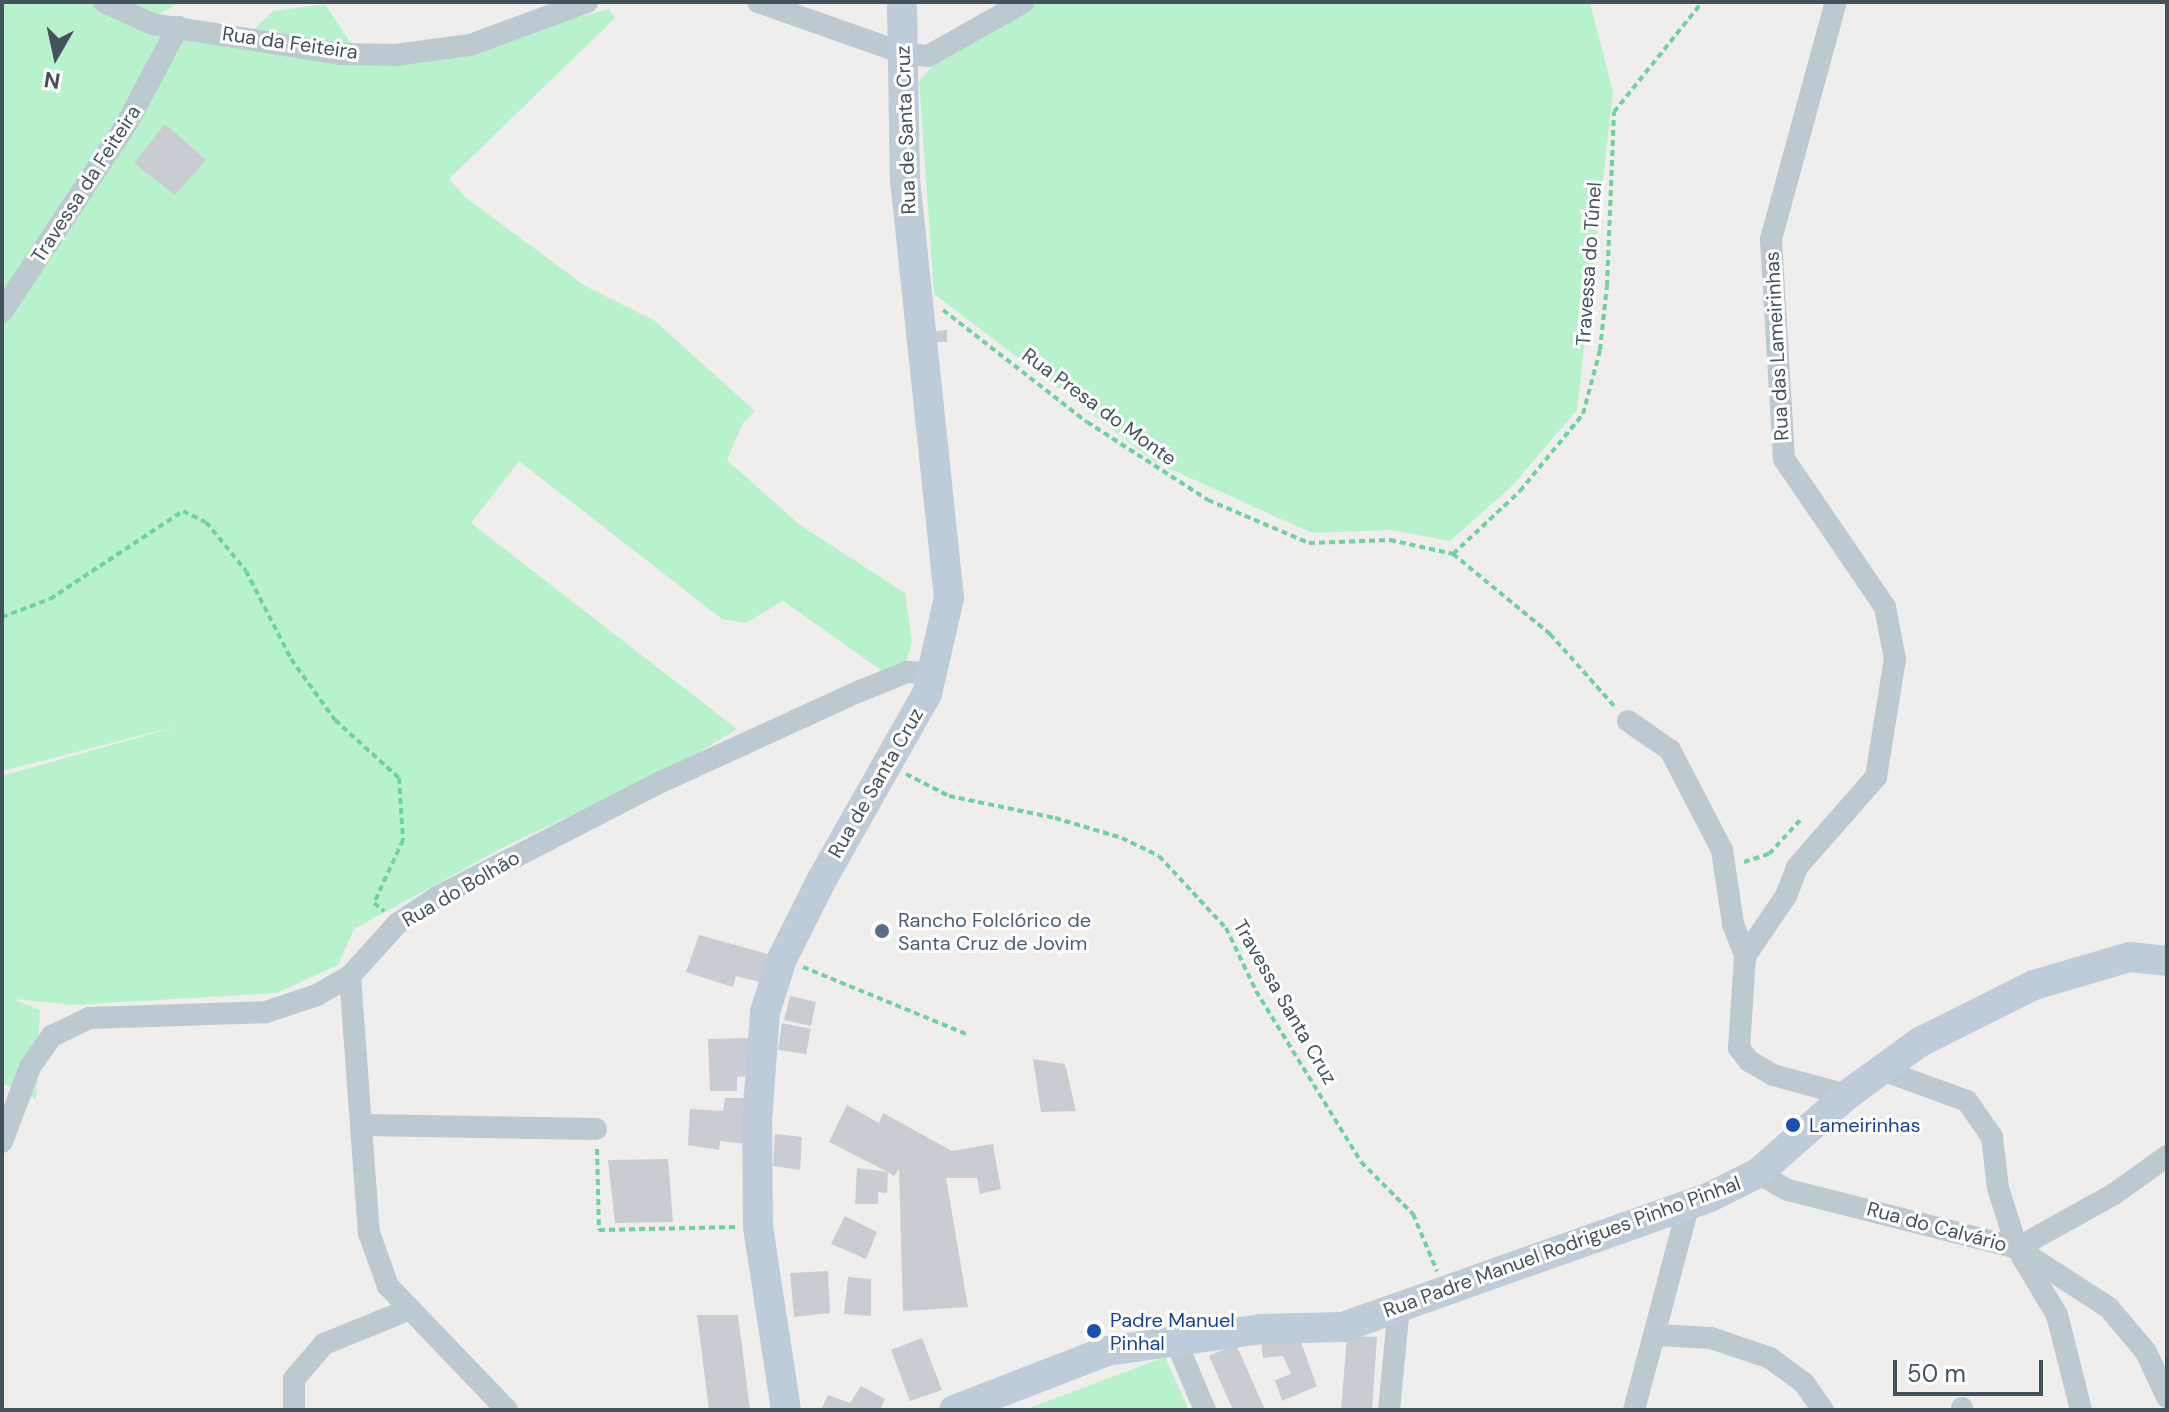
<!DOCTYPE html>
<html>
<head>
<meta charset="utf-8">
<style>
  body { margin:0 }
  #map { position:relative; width:2169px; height:1412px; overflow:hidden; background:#f0eded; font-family:"DM Sans",sans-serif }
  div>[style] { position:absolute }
  .green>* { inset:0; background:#b8f2cd }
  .building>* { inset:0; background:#c9ccd3 }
  .path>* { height:4px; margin-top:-2px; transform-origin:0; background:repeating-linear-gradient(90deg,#6dd39e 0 6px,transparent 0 10px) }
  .street>* { height:22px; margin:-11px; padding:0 11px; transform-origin:11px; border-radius:11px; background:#bdc9d1 }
  .secondary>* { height:30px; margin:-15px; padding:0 15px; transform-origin:15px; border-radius:15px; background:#becbd8 }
  .dots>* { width:22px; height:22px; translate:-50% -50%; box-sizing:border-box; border:4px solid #fff; border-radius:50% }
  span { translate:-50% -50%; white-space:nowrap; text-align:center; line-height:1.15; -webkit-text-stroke:6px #fff; paint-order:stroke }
  .street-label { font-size:20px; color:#44525c }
  .service-label { font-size:20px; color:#4e5e75 }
  .left { translate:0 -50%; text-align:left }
  .transit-label { font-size:20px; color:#164399 }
  .frame { position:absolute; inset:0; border:4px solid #44525c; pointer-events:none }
  .north { position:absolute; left:16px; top:16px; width:80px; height:80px; -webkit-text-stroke:6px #fff; paint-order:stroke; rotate:189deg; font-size:22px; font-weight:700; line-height:32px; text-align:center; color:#44525c }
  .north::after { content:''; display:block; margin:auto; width:28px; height:36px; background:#44525c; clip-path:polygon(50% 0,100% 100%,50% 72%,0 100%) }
  .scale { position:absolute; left:1893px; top:1360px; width:150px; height:36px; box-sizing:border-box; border:4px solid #44525c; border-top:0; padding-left:10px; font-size:24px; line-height:28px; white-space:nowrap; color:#44525c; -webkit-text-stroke:6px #fff; paint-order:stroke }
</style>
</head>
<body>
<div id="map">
  <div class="green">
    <i style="clip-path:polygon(2px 2px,181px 2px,157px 15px,248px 35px,273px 11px,325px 4px,354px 48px,412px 61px,609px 9px,615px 18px,449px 179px,465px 197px,585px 286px,655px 321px,755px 411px,743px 423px,727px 460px,800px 525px,905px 593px,912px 641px,907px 660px,888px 675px,783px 601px,746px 623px,722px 619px,519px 461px,471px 523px,737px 729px,680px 764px,508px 845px,354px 929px,338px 965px,277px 993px,74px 1005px,13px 999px,40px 1010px,36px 1099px,2px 1083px,2px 776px,186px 724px,2px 771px)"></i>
    <i style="clip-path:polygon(1040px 2px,1590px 2px,1613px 92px,1577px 410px,1512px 486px,1450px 541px,1391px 530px,1312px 533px,1155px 462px,934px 294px,919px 81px,940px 58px)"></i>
    <i style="clip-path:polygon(1165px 1357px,1189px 1410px,1024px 1410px)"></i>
  </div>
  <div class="building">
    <i style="clip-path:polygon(165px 124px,206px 160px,175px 195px,134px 163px)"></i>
    <i style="clip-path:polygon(947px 330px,947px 342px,936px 342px,936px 331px)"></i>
    <i style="clip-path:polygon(699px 935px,771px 955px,763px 983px,736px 976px,733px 987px,686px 972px)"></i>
    <i style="clip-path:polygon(790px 996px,816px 1002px,811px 1026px,784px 1020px)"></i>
    <i style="clip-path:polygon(782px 1023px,811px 1029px,806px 1054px,778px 1050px)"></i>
    <i style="clip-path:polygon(749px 1038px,749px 1076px,737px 1077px,737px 1091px,710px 1091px,708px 1039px)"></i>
    <i style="clip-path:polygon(1033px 1059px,1065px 1064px,1076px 1111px,1041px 1112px)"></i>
    <i style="clip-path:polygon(725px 1098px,748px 1098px,746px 1144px,720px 1141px,719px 1150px,688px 1145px,690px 1109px,723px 1111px)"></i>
    <i style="clip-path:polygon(847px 1105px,879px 1123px,883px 1113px,952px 1151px,993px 1144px,1001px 1189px,980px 1194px,977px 1178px,946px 1178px,968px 1307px,903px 1311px,899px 1169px,894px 1176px,888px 1172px,887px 1193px,878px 1192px,878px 1204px,855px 1204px,857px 1168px,888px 1172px,829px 1142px)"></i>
    <i style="clip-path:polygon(775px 1134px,802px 1137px,800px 1170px,773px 1166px)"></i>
    <i style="clip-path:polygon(668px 1159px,673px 1222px,615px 1223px,608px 1160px)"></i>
    <i style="clip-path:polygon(845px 1216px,877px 1232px,866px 1259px,831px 1244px)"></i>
    <i style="clip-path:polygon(828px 1271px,830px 1313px,794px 1317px,790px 1273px)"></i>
    <i style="clip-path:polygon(848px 1277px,871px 1279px,871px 1316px,844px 1314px)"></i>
    <i style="clip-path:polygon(697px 1315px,738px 1315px,750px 1410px,709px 1410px)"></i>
    <i style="clip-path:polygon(1260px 1331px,1298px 1334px,1317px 1386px,1282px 1401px,1275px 1380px,1291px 1374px,1283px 1356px,1263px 1358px)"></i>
    <i style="clip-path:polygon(1347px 1336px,1377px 1337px,1372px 1410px,1341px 1410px)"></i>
    <i style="clip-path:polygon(922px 1338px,942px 1390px,910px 1401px,891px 1350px)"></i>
    <i style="clip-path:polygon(1236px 1344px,1265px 1410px,1233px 1410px,1209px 1356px)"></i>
    <i style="clip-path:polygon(861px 1386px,885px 1399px,880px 1410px,821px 1410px,828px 1395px,850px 1403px)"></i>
  </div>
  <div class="path">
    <i style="left:943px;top:310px;width:182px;rotate:37.9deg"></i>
    <i style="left:1087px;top:422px;width:144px;rotate:32.8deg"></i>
    <i style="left:1208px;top:500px;width:110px;rotate:23.1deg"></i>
    <i style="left:1309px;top:543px;width:81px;rotate:-2.1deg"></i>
    <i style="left:1390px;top:540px;width:65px;rotate:12.5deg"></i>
    <i style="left:1453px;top:554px;width:126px;rotate:39.5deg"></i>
    <i style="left:1550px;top:634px;width:99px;rotate:48.3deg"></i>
    <i style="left:1453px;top:554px;width:92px;rotate:-43.2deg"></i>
    <i style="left:1520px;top:491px;width:99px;rotate:-50.7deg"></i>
    <i style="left:1583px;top:414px;width:66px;rotate:-75.1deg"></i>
    <i style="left:1600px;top:350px;width:64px;rotate:-83.8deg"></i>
    <i style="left:1607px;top:286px;width:174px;rotate:-87.7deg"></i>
    <i style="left:1614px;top:112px;width:141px;rotate:-51.3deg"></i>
    <i style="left:2px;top:617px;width:51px;rotate:-20.6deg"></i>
    <i style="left:50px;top:599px;width:159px;rotate:-33.5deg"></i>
    <i style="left:183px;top:511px;width:25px;rotate:26deg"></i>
    <i style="left:206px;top:522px;width:63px;rotate:50.8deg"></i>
    <i style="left:246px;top:571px;width:99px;rotate:62.9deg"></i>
    <i style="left:291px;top:659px;width:75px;rotate:54.2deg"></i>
    <i style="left:335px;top:720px;width:86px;rotate:42.2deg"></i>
    <i style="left:399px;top:778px;width:62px;rotate:86.3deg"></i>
    <i style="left:403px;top:840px;width:69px;rotate:114.7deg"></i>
    <i style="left:374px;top:903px;width:13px;rotate:39deg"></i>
    <i style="left:906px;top:774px;width:48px;rotate:27.1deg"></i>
    <i style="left:949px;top:796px;width:108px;rotate:11.7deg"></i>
    <i style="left:1055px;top:818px;width:70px;rotate:16.6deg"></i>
    <i style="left:1122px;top:838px;width:41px;rotate:25.9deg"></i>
    <i style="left:1159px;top:856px;width:98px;rotate:47.1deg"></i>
    <i style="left:1226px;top:928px;width:70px;rotate:64.5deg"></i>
    <i style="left:1256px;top:991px;width:201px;rotate:58.4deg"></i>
    <i style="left:1361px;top:1162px;width:74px;rotate:45deg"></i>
    <i style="left:1413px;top:1214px;width:62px;rotate:67.2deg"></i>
    <i style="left:1744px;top:862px;width:26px;rotate:-18deg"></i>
    <i style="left:1769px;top:854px;width:46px;rotate:-47.6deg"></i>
    <i style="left:803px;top:967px;width:176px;rotate:22.3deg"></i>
    <i style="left:597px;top:1149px;width:81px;rotate:88.6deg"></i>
    <i style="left:599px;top:1230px;width:137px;rotate:-1.3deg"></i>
  </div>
  <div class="street">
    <i style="left:104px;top:2px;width:53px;rotate:24.6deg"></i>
    <i style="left:152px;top:24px;width:192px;rotate:9deg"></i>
    <i style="left:342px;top:54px;width:53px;rotate:1.1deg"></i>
    <i style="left:395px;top:55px;width:76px;rotate:-7.6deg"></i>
    <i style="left:470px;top:45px;width:125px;rotate:-20.2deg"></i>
    <i style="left:758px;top:2px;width:154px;rotate:19.4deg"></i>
    <i style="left:903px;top:53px;width:25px;rotate:7deg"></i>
    <i style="left:928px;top:56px;width:110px;rotate:-29.4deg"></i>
    <i style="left:2px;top:312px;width:227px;rotate:-56.5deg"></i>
    <i style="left:127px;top:123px;width:109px;rotate:-62deg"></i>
    <i style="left:1628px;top:721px;width:51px;rotate:34.6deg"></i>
    <i style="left:1670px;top:750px;width:113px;rotate:62.5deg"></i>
    <i style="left:1722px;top:850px;width:75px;rotate:81.5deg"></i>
    <i style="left:1733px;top:924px;width:34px;rotate:69deg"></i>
    <i style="left:1745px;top:956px;width:92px;rotate:93.7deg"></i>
    <i style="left:1739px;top:1048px;width:16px;rotate:52deg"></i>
    <i style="left:1749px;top:1061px;width:28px;rotate:30deg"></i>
    <i style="left:1773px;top:1075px;width:77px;rotate:15.1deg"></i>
    <i style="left:1745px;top:956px;width:73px;rotate:-55.7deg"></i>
    <i style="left:1786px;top:896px;width:31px;rotate:-69deg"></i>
    <i style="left:1797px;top:867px;width:120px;rotate:-48.7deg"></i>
    <i style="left:1876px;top:777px;width:120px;rotate:-80.9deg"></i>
    <i style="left:1895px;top:659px;width:53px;rotate:-100.9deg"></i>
    <i style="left:1885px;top:607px;width:179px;rotate:-124.3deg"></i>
    <i style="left:1784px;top:459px;width:220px;rotate:-93.4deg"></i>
    <i style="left:1771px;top:239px;width:246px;rotate:-74.7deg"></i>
    <i style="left:350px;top:976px;width:258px;rotate:85.8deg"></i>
    <i style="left:369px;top:1233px;width:56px;rotate:70.3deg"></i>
    <i style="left:388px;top:1286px;width:172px;rotate:46.2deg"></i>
    <i style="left:1882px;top:1070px;width:90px;rotate:20deg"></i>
    <i style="left:1967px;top:1101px;width:44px;rotate:55.2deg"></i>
    <i style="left:1992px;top:1137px;width:51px;rotate:83.3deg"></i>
    <i style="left:1998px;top:1188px;width:63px;rotate:72.4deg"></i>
    <i style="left:2017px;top:1248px;width:78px;rotate:59.2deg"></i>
    <i style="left:2057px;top:1315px;width:98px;rotate:75.8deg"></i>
    <i style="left:362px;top:1125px;width:234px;rotate:1deg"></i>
    <i style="left:2px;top:1142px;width:80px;rotate:-69.5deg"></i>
    <i style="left:30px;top:1067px;width:38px;rotate:-55deg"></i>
    <i style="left:52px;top:1036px;width:41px;rotate:-25.9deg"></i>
    <i style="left:89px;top:1018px;width:177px;rotate:-1.9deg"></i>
    <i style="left:266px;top:1012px;width:54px;rotate:-18.4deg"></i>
    <i style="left:317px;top:995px;width:38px;rotate:-30deg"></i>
    <i style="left:350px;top:976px;width:70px;rotate:-47.9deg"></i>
    <i style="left:397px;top:924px;width:48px;rotate:-34deg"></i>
    <i style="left:437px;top:897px;width:252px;rotate:-27.2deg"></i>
    <i style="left:661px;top:782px;width:219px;rotate:-24.6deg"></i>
    <i style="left:860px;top:691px;width:51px;rotate:-22deg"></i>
    <i style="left:907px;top:672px;width:26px;rotate:2deg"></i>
    <i style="left:1758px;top:1173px;width:34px;rotate:30deg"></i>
    <i style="left:1788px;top:1190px;width:236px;rotate:14.2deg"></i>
    <i style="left:2017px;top:1248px;width:110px;rotate:33.1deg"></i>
    <i style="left:2109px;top:1308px;width:57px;rotate:49.9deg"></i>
    <i style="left:2146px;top:1352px;width:50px;rotate:65deg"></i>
    <i style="left:2017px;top:1248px;width:111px;rotate:-29.1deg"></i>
    <i style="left:2114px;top:1194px;width:65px;rotate:-35.6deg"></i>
    <i style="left:1657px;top:1335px;width:54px;rotate:3.2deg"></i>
    <i style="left:1711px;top:1338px;width:62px;rotate:18.7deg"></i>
    <i style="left:1770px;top:1358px;width:42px;rotate:36.3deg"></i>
    <i style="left:1804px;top:1383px;width:33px;rotate:55deg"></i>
    <i style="left:1175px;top:1339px;width:77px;rotate:67.1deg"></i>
    <i style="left:1962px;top:1408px;width:2px;rotate:90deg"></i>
    <i style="left:294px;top:1410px;width:31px;rotate:-90deg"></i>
    <i style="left:294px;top:1379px;width:46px;rotate:-49.4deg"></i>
    <i style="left:324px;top:1344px;width:93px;rotate:-22.1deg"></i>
    <i style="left:1389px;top:1410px;width:103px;rotate:-84.5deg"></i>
    <i style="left:1634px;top:1410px;width:213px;rotate:-75.1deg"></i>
  </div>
  <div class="secondary">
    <i style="left:786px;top:1410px;width:186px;rotate:-98.7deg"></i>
    <i style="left:758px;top:1226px;width:105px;rotate:-90.5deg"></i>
    <i style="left:757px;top:1121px;width:109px;rotate:-85.8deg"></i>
    <i style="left:765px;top:1012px;width:56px;rotate:-72.2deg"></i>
    <i style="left:782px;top:959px;width:87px;rotate:-63.4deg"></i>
    <i style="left:821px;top:881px;width:215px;rotate:-60.5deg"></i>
    <i style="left:927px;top:694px;width:98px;rotate:-77.1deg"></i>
    <i style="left:949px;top:598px;width:419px;rotate:-96deg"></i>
    <i style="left:905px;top:181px;width:179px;rotate:-91deg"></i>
    <i style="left:954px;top:1410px;width:164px;rotate:-21.1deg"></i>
    <i style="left:1107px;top:1351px;width:156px;rotate:-8.1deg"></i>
    <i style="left:1261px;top:1329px;width:82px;rotate:-1.4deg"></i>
    <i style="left:1343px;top:1327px;width:389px;rotate:-19.5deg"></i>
    <i style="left:1710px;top:1197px;width:54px;rotate:-26.6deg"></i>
    <i style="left:1758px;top:1173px;width:118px;rotate:-41.2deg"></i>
    <i style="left:1847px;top:1095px;width:90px;rotate:-36deg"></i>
    <i style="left:1920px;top:1042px;width:127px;rotate:-26.6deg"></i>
    <i style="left:2034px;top:985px;width:100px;rotate:-16.3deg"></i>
    <i style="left:2130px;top:957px;width:37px;rotate:6deg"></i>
  </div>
  <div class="dots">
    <i style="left:882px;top:931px;background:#5c6f8a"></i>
    <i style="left:1793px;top:1125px;background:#1a4fb4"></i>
    <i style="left:1094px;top:1331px;background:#1a4fb4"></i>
  </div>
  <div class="street-label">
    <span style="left:290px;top:43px;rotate:8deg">Rua da Feiteira</span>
    <span style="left:906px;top:130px;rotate:-92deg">Rua de Santa Cruz</span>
    <span style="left:86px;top:184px;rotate:-57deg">Travessa da Feiteira</span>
    <span style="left:1589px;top:264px;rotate:-86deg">Travessa do Túnel</span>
    <span style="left:1777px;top:346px;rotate:-93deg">Rua das Lameirinhas</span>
    <span style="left:1099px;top:407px;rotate:36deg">Rua Presa do Monte</span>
    <span style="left:876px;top:783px;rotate:-60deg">Rua de Santa Cruz</span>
    <span style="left:461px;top:889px;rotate:-30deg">Rua do Bolhão</span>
    <span style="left:1285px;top:1002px;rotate:60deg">Travessa Santa Cruz</span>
    <span style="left:1937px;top:1227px;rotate:15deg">Rua do Calvário</span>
    <span style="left:1562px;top:1247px;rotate:-20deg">Rua Padre Manuel Rodrigues Pinho Pinhal</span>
  </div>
  <div class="service-label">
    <span class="left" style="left:898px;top:932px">Rancho Folclórico de<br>Santa Cruz de Jovim</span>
  </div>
  <div class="transit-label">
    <span class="left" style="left:1809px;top:1125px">Lameirinhas</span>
    <span class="left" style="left:1110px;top:1332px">Padre Manuel<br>Pinhal</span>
  </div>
  <div class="frame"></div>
  <div class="north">N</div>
  <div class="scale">50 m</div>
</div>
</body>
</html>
